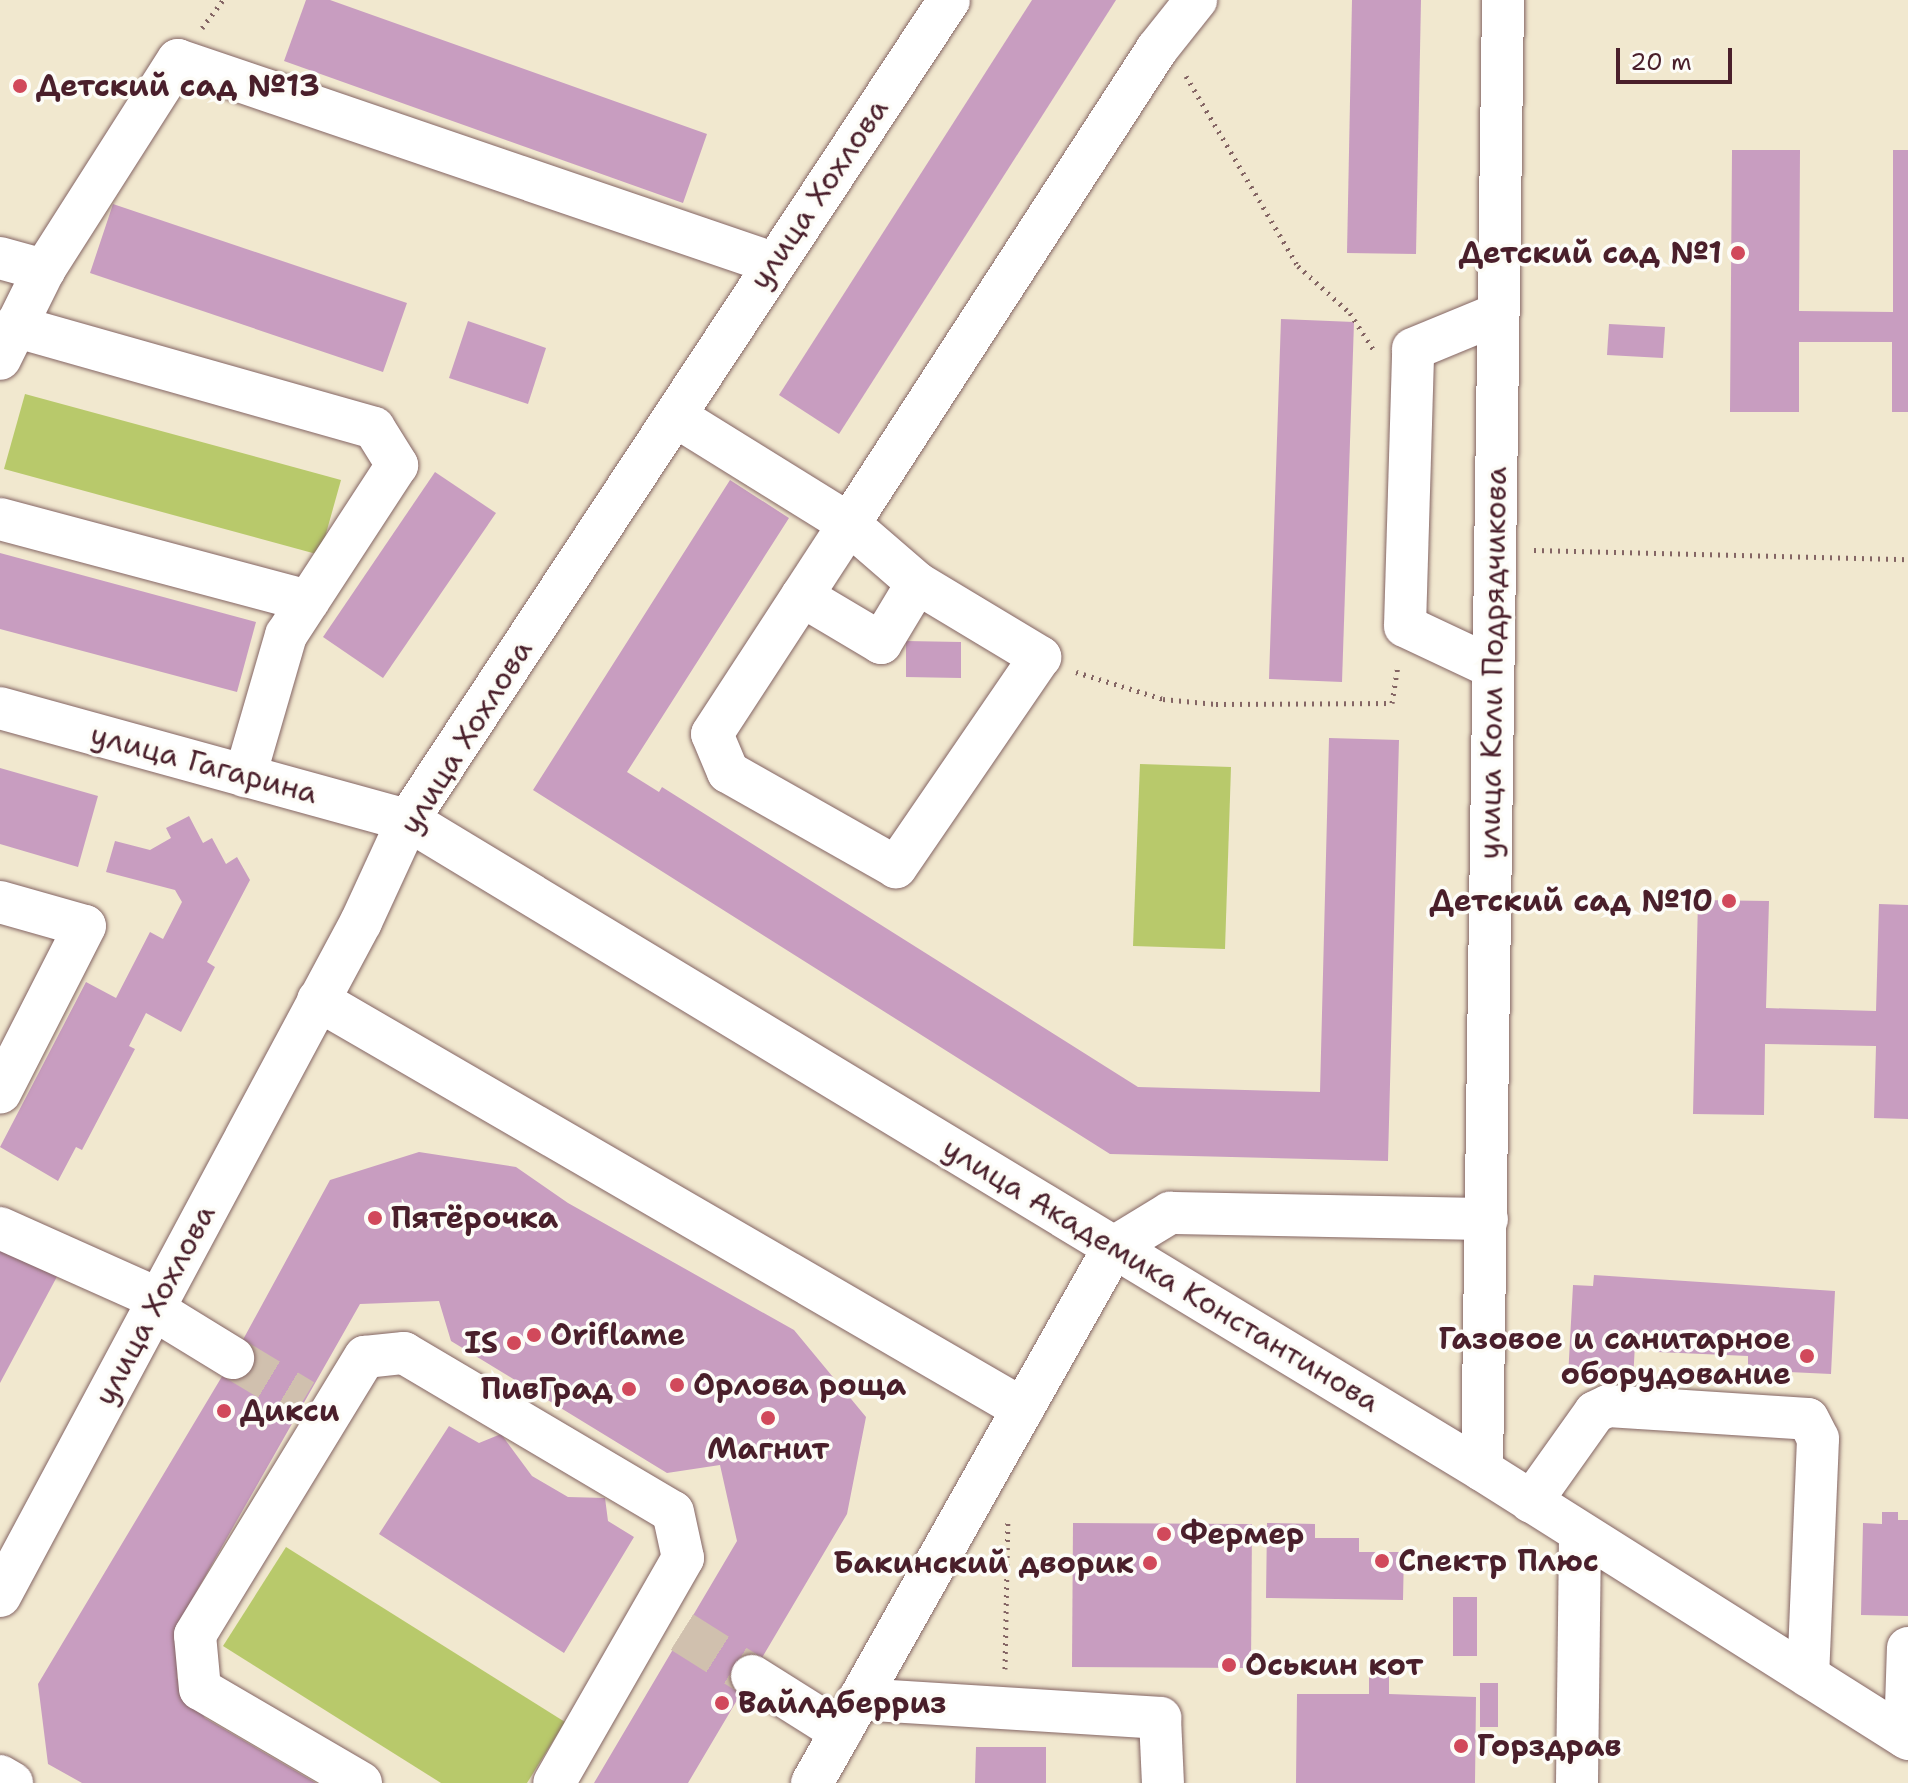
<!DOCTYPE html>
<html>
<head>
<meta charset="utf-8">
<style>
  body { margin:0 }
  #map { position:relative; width:1908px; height:1783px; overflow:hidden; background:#f1e8cf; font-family:"Shantell Sans",sans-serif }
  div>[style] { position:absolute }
  .green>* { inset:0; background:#b8c96b }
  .building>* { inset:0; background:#c89dc0 }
  .minor-tunnel>* { height:42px; margin-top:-21px; transform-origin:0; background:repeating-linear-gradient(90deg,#d0c0ae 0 42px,transparent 0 63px) }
  .path>* { height:5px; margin-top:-2.5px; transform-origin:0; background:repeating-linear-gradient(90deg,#846564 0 2px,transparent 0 8px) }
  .roads { filter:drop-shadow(0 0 2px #846564) drop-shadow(0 0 2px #846564) }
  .minor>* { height:42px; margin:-21px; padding:0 21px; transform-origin:21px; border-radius:21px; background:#fff }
  .dots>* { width:22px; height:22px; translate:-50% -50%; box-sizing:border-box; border:4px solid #fdfcf7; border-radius:50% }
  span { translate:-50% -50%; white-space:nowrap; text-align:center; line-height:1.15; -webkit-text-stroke:7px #fdfcf7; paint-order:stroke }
  .poi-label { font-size:30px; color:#4a1f2b; font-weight:700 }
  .left { translate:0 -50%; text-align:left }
  .right { translate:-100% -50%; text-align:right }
  .street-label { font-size:30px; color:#4a1f2b }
  .scale { position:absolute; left:1616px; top:48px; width:116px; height:36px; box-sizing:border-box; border:4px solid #4a1f2b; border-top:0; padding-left:10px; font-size:24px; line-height:28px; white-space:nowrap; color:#4a1f2b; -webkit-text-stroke:6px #fdfcf7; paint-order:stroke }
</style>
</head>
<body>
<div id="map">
  <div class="green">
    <i style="clip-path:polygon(25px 394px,341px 480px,320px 555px,4px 469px)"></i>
    <i style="clip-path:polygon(1140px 764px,1231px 767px,1225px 949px,1133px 946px)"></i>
    <i style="clip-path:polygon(286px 1547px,565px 1722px,527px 1783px,441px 1783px,223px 1646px)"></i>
  </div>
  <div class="building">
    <i style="clip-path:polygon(306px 0,330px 0,707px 134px,683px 203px,284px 61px)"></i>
    <i style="clip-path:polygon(1032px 0,1116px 0,839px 434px,779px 395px)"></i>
    <i style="clip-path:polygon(1352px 0,1421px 0,1416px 254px,1347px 253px)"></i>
    <i style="clip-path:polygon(1732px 150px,1800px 150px,1799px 311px,1893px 312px,1893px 150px,1908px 150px,1908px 412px,1892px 412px,1892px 342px,1799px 342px,1799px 412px,1730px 412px)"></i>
    <i style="clip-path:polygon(113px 204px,407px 303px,383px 372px,90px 273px)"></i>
    <i style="clip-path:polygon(1281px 319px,1354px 322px,1342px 682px,1269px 679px)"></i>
    <i style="clip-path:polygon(468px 321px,546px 348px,528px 404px,449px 378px)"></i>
    <i style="clip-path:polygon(1609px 324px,1665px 327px,1663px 358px,1607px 355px)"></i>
    <i style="clip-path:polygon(435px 472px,496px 513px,383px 678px,323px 637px)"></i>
    <i style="clip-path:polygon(730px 480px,789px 518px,627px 772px,659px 792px,662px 787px,1138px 1087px,1320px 1092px,1329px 738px,1399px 740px,1388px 1161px,1110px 1154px,533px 790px)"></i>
    <i style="clip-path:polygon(0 553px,256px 622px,237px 692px,0 629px)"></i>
    <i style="clip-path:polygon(906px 641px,961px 642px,961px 678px,906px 677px)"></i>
    <i style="clip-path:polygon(0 768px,98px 796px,78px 867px,0 844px)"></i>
    <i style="clip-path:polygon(189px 816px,203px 843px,212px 838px,226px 864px,237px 857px,250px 880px,207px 962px,215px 967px,181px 1032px,146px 1013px,129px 1046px,135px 1049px,82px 1150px,76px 1147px,58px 1181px,0 1147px,86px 982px,116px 998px,150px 932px,163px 939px,182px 902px,175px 890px,106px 872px,115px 841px,150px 850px,171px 838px,166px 828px)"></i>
    <i style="clip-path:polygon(1698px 900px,1769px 901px,1766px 1008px,1876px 1011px,1879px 904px,1908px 905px,1908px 1119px,1874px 1118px,1876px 1046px,1765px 1044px,1764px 1115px,1693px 1114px)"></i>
    <i style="clip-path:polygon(419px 1152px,516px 1167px,568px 1203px,794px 1330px,866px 1417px,847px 1514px,688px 1783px,594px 1783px,737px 1541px,720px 1465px,667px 1473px,451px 1341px,439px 1301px,360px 1304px,182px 1617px,177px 1678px,205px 1718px,316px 1783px,82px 1783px,48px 1764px,38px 1684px,233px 1358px,330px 1180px)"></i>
    <i style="clip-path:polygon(0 1244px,60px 1271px,0 1383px)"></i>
    <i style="clip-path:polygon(1594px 1275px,1835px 1291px,1831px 1374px,1748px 1370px,1748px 1356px,1657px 1352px,1658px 1345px,1635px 1344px,1633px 1381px,1568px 1377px,1573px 1285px,1593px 1286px)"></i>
    <i style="clip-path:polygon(449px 1426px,479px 1443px,501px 1434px,532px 1476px,568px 1497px,605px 1498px,608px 1521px,634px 1537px,564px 1653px,379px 1534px)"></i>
    <i style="clip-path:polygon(1882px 1512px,1898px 1512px,1898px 1520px,1908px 1520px,1908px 1616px,1861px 1615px,1863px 1523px,1882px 1524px)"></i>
    <i style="clip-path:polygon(1073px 1523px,1252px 1524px,1251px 1668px,1072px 1667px)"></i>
    <i style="clip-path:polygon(1267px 1523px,1315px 1524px,1315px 1538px,1359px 1538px,1359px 1552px,1404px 1552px,1403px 1600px,1266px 1598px)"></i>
    <i style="clip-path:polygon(1453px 1597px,1477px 1597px,1477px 1656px,1453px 1656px)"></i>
    <i style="clip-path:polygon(1369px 1660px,1389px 1660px,1389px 1694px,1476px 1697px,1475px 1783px,1296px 1783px,1297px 1694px,1369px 1694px)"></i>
    <i style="clip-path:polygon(1480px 1683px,1498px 1683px,1498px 1727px,1480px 1727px)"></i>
    <i style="clip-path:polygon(976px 1747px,1046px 1747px,1046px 1783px,975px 1783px)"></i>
  </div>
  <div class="minor-tunnel">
    <i style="left:233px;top:1358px;width:82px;rotate:31deg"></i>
    <i style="left:682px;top:1632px;width:83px;rotate:32.2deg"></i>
  </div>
  <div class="path">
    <i style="left:202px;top:28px;width:35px;rotate:-53deg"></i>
    <i style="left:1186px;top:76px;width:221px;rotate:59.5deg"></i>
    <i style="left:1298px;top:266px;width:70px;rotate:42.1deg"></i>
    <i style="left:1350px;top:313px;width:43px;rotate:57.4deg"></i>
    <i style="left:1534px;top:550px;width:374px;rotate:1.4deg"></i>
    <i style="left:1076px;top:672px;width:91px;rotate:17.2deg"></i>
    <i style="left:1163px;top:699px;width:53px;rotate:5.4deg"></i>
    <i style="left:1216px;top:704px;width:176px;rotate:-0.3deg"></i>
    <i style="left:1392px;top:703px;width:37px;rotate:-81deg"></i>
    <i style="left:1005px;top:1669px;width:150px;rotate:-88.9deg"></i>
  </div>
  <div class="roads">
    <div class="minor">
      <i style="left:0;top:258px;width:46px;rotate:15.3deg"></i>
      <i style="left:44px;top:270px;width:99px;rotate:116.3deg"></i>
      <i style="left:44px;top:270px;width:249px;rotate:-57.5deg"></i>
      <i style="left:178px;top:60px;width:629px;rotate:18.84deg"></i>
      <i style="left:14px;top:326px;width:374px;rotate:15.8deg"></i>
      <i style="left:374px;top:428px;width:44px;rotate:58.1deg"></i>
      <i style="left:397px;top:465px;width:203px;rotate:123.1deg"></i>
      <i style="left:286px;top:635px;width:147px;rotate:106.2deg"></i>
      <i style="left:675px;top:416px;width:205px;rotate:31.8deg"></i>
      <i style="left:849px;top:524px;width:90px;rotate:40.9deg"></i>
      <i style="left:917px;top:583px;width:144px;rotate:31deg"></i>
      <i style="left:1040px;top:657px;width:255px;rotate:124.4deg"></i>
      <i style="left:896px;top:867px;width:193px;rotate:-150.5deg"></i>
      <i style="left:728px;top:772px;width:41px;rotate:-112.8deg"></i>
      <i style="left:712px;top:734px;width:165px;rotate:-56.9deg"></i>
      <i style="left:802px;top:596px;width:86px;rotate:-56.9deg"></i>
      <i style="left:849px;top:524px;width:566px;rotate:-57.04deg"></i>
      <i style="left:1157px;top:49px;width:63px;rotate:-51.5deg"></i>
      <i style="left:0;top:519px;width:319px;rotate:14.9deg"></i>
      <i style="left:802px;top:596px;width:92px;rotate:30.7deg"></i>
      <i style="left:881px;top:643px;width:70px;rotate:-59deg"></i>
      <i style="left:1492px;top:667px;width:96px;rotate:-154.8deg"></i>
      <i style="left:1405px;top:626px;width:277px;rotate:-88.3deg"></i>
      <i style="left:1413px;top:349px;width:92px;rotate:-22.4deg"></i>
      <i style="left:0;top:708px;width:423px;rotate:15.4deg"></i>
      <i style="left:408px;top:820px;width:1255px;rotate:31.18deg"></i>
      <i style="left:1482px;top:1470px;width:504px;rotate:32.27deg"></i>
      <i style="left:0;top:902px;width:88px;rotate:15.8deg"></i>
      <i style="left:85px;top:926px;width:187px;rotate:117deg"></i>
      <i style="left:318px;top:1000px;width:815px;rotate:30.12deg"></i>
      <i style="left:0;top:1228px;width:174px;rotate:24.1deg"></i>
      <i style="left:153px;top:1309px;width:94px;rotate:31.5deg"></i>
      <i style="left:1482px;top:1470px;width:1470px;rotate:-89.18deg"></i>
      <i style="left:1531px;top:1502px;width:110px;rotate:-54.6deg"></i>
      <i style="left:1595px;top:1412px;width:14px;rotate:-25deg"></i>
      <i style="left:1608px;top:1406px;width:200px;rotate:3.7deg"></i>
      <i style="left:1808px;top:1419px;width:22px;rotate:63deg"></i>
      <i style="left:1818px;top:1439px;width:237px;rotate:92.4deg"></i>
      <i style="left:0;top:1596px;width:765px;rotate:-61.83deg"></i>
      <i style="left:361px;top:922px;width:112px;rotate:-65.3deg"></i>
      <i style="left:408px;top:820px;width:982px;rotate:-56.58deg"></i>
      <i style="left:752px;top:1676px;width:105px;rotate:32.2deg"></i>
      <i style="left:859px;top:1699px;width:302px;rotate:3.6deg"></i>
      <i style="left:1160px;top:1718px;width:65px;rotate:87.4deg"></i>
      <i style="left:1905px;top:1737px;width:89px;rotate:-88.1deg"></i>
      <i style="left:0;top:1776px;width:14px;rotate:30deg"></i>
      <i style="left:361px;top:1783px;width:186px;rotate:-149.7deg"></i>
      <i style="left:200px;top:1689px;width:54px;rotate:-95.3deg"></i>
      <i style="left:195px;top:1635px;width:326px;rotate:-58.6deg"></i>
      <i style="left:365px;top:1357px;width:39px;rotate:-6deg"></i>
      <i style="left:404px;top:1353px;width:312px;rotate:30.6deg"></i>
      <i style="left:673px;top:1512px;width:47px;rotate:77.7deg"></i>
      <i style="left:683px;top:1558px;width:259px;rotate:119.8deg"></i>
      <i style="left:812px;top:1783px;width:615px;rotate:-60.6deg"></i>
      <i style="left:1114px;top:1247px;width:66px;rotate:-31.3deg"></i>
      <i style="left:1170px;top:1213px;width:317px;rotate:1.1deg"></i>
      <i style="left:1577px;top:1783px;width:249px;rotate:-89.3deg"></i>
    </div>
  </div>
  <div class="dots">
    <i style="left:20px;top:86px;background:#d1495b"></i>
    <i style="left:1738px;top:253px;background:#d1495b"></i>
    <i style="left:1729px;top:901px;background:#d1495b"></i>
    <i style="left:375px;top:1218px;background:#d1495b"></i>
    <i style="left:534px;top:1335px;background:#d1495b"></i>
    <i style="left:514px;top:1343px;background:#d1495b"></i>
    <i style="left:1807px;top:1356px;background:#d1495b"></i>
    <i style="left:677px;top:1385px;background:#d1495b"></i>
    <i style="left:629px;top:1389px;background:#d1495b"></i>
    <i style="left:224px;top:1411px;background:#d1495b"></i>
    <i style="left:768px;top:1418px;background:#d1495b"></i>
    <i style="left:1164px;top:1534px;background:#d1495b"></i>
    <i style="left:1382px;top:1561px;background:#d1495b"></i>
    <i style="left:1150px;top:1563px;background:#d1495b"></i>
    <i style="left:1229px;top:1665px;background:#d1495b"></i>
    <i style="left:722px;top:1703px;background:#d1495b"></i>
    <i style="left:1461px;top:1746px;background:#d1495b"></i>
  </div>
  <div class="poi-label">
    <span class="left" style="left:36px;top:86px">Детский сад №13</span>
    <span class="right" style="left:1722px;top:253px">Детский сад №1</span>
    <span class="right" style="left:1713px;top:901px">Детский сад №10</span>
    <span class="left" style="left:391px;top:1218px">Пятёрочка</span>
    <span class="left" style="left:550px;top:1335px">Oriflame</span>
    <span class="right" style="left:1791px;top:1356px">Газовое и санитарное<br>оборудование</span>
    <span class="right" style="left:498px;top:1343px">IS</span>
    <span class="left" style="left:693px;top:1385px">Орлова роща</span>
    <span class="right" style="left:613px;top:1389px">ПивГрад</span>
    <span class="left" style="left:240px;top:1411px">Дикси</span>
    <span style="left:768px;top:1449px">Магнит</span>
    <span class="left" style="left:1180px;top:1534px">Фермер</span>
    <span class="left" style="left:1398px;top:1561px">Спектр Плюс</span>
    <span class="right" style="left:1134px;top:1563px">Бакинский дворик</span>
    <span class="left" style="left:1245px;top:1665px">Оськин кот</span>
    <span class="left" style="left:738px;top:1703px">Вайлдберриз</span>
    <span class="left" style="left:1477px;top:1746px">Горздрав</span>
  </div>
  <div class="street-label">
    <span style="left:819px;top:194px;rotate:-56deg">улица Хохлова</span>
    <span style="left:1493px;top:663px;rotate:-89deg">улица Коли Подрядчикова</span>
    <span style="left:466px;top:737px;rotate:-58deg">улица Хохлова</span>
    <span style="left:204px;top:764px;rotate:15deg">улица Гагарина</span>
    <span style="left:1161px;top:1275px;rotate:31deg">улица Академика Константинова</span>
    <span style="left:155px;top:1305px;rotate:-62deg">улица Хохлова</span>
  </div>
  <div class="scale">20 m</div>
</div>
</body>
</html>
